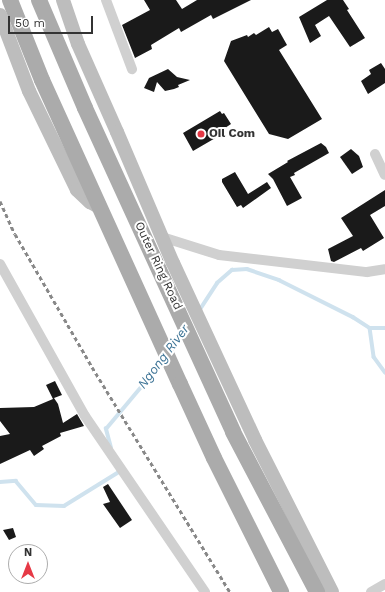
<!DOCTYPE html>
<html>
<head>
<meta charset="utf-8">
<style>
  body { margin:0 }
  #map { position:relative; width:385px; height:592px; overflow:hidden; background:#fff; font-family:"Work Sans",sans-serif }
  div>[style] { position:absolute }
  .stream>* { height:3.5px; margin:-1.75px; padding:0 1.75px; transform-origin:1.75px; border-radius:1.75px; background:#cfe2ee }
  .building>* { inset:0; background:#1a1a1a }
  .minor>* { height:10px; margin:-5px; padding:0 5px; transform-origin:5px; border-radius:5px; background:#d0d0d0 }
  .secondary>* { height:14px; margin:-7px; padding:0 7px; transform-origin:7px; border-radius:7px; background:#bdbdbd }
  .primary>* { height:16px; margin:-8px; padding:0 8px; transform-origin:8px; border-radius:8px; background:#ababab }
  .rail>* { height:3px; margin-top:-1.5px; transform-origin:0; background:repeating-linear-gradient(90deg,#888 0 4px,transparent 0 7px) }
  .dots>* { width:11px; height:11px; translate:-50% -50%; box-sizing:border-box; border:2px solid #fff; border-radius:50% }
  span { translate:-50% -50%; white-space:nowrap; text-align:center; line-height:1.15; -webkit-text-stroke:4px #fff; paint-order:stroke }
  .poi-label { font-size:12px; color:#333; font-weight:700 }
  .left { translate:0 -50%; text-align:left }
  .street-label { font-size:12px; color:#333 }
  .water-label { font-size:13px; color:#3f7597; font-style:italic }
  .north { position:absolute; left:8px; top:544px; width:40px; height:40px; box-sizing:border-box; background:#fff; border:1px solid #adadad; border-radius:50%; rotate:0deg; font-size:11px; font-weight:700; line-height:16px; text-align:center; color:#333 }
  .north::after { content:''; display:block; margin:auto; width:14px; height:18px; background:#e63946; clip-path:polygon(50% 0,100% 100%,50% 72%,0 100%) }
  .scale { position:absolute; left:8px; top:16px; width:85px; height:18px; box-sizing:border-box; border:2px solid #333; border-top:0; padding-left:5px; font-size:12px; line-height:14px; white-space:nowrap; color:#333; -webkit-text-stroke:3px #fff; paint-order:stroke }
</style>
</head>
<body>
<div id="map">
  <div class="stream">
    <i style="left:199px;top:311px;width:33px;rotate:-57deg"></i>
    <i style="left:217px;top:283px;width:20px;rotate:-41deg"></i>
    <i style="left:232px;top:270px;width:15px;rotate:-4deg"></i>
    <i style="left:247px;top:269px;width:34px;rotate:19deg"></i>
    <i style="left:279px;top:280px;width:83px;rotate:26.6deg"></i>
    <i style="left:353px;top:317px;width:20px;rotate:33deg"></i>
    <i style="left:370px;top:328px;width:15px"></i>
    <i style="left:370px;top:328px;width:29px;rotate:82deg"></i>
    <i style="left:374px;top:357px;width:19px;rotate:54deg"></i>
    <i style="left:170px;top:352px;width:22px;rotate:-54deg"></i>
    <i style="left:111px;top:448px;width:20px;rotate:-105deg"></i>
    <i style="left:106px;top:429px;width:90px;rotate:-50deg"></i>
    <i style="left:0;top:482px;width:16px;rotate:-4deg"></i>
    <i style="left:16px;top:481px;width:31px;rotate:50deg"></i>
    <i style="left:36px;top:505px;width:28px;rotate:2deg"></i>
    <i style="left:64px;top:506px;width:65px;rotate:-31.7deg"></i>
    <i style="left:119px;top:472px;width:3px;rotate:-108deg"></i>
  </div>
  <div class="building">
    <i style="clip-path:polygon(144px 0,176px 0,182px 9px,197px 0,251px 0,213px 19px,211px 15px,181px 32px,179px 28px,151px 45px,152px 49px,135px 58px,122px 25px,150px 10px)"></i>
    <i style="clip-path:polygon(327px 0,343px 0,349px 9px,347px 10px,365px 38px,350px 47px,329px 16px,315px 25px,321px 36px,310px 43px,299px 17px)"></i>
    <i style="clip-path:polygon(269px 27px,272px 32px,278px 29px,287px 45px,279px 50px,322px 119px,288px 139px,269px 134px,224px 61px,231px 41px,247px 35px,248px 37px,254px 33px,256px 35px)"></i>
    <i style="clip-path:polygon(381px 63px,385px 69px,385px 83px,368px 94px,361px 81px,371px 74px,369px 70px)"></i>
    <i style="clip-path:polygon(168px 69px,177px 77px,190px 80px,178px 85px,179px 87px,174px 89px,165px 91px,157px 82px,154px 92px,144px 88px,149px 78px)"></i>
    <i style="clip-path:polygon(220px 111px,222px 114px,224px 113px,231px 124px,222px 130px,224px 133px,193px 151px,183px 133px)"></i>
    <i style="clip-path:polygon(321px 143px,326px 147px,329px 153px,294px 173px,295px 175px,290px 177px,302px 198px,287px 206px,273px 179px,268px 174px,288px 162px,287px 161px)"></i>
    <i style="clip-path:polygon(351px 149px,359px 156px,363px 167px,352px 174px,340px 157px)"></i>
    <i style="clip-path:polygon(235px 172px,248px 194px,267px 182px,271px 188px,243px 208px,241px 205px,237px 207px,222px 182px,222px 179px)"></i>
    <i style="clip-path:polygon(385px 190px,385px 206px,370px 215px,384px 238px,363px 251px,361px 248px,334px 262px,331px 261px,328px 249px,353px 236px,341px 218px)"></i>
    <i style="clip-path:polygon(55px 381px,62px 395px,54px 398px,58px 404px,63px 423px,77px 414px,84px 426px,60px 433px,61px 436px,42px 446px,44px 449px,34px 456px,30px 450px,0 464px,0 436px,10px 434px,0 421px,0 408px,34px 407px,53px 399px,46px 385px)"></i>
    <i style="clip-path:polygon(108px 484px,132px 520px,120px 528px,103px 504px,110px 502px,103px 487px)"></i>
    <i style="clip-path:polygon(13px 528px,16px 537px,9px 540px,3px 530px)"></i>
  </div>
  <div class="minor">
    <i style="left:106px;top:0;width:74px;rotate:69.4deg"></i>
    <i style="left:375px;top:154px;width:23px;rotate:65deg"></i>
    <i style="left:162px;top:237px;width:60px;rotate:17.5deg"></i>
    <i style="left:219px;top:255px;width:149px;rotate:6.6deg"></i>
    <i style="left:367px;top:272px;width:18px;rotate:-9deg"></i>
    <i style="left:0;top:264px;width:174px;rotate:60.8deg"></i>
    <i style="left:85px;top:416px;width:213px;rotate:55.7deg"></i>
    <i style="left:371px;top:592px;width:16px;rotate:-30deg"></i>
  </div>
  <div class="secondary">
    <i style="left:63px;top:0;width:46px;rotate:71.2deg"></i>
    <i style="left:78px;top:44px;width:96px;rotate:66.1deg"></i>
    <i style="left:117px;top:132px;width:142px;rotate:66.9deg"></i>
    <i style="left:173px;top:263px;width:195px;rotate:65.1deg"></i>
    <i style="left:255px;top:440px;width:170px;rotate:63.1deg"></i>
    <i style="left:0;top:15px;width:81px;rotate:69.1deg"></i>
    <i style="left:29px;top:91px;width:110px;rotate:64.1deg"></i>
    <i style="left:77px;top:190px;width:18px;rotate:43deg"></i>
    <i style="left:90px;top:202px;width:10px;rotate:29deg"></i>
  </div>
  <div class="primary">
    <i style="left:10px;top:0;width:86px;rotate:68.2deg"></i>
    <i style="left:42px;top:80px;width:334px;rotate:65.6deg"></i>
    <i style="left:180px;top:384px;width:81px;rotate:65.3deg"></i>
    <i style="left:214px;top:458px;width:150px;rotate:63.4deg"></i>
    <i style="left:39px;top:0;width:117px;rotate:66.9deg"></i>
    <i style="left:85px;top:108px;width:356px;rotate:65.4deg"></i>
    <i style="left:233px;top:432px;width:181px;rotate:62.3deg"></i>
  </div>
  <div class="rail">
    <i style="left:0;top:201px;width:36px;rotate:66deg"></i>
    <i style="left:15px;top:234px;width:154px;rotate:59.9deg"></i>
    <i style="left:92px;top:367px;width:264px;rotate:58.5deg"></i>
  </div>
  <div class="dots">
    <i style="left:201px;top:134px;background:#e63946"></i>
  </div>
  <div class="poi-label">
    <span class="left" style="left:209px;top:134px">Oil Com</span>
  </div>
  <div class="street-label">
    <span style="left:158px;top:266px;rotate:65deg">Outer Ring Road</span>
  </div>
  <div class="water-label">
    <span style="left:164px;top:357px;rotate:-53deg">Ngong River</span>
  </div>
  <div class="north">N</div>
  <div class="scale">50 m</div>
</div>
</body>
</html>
